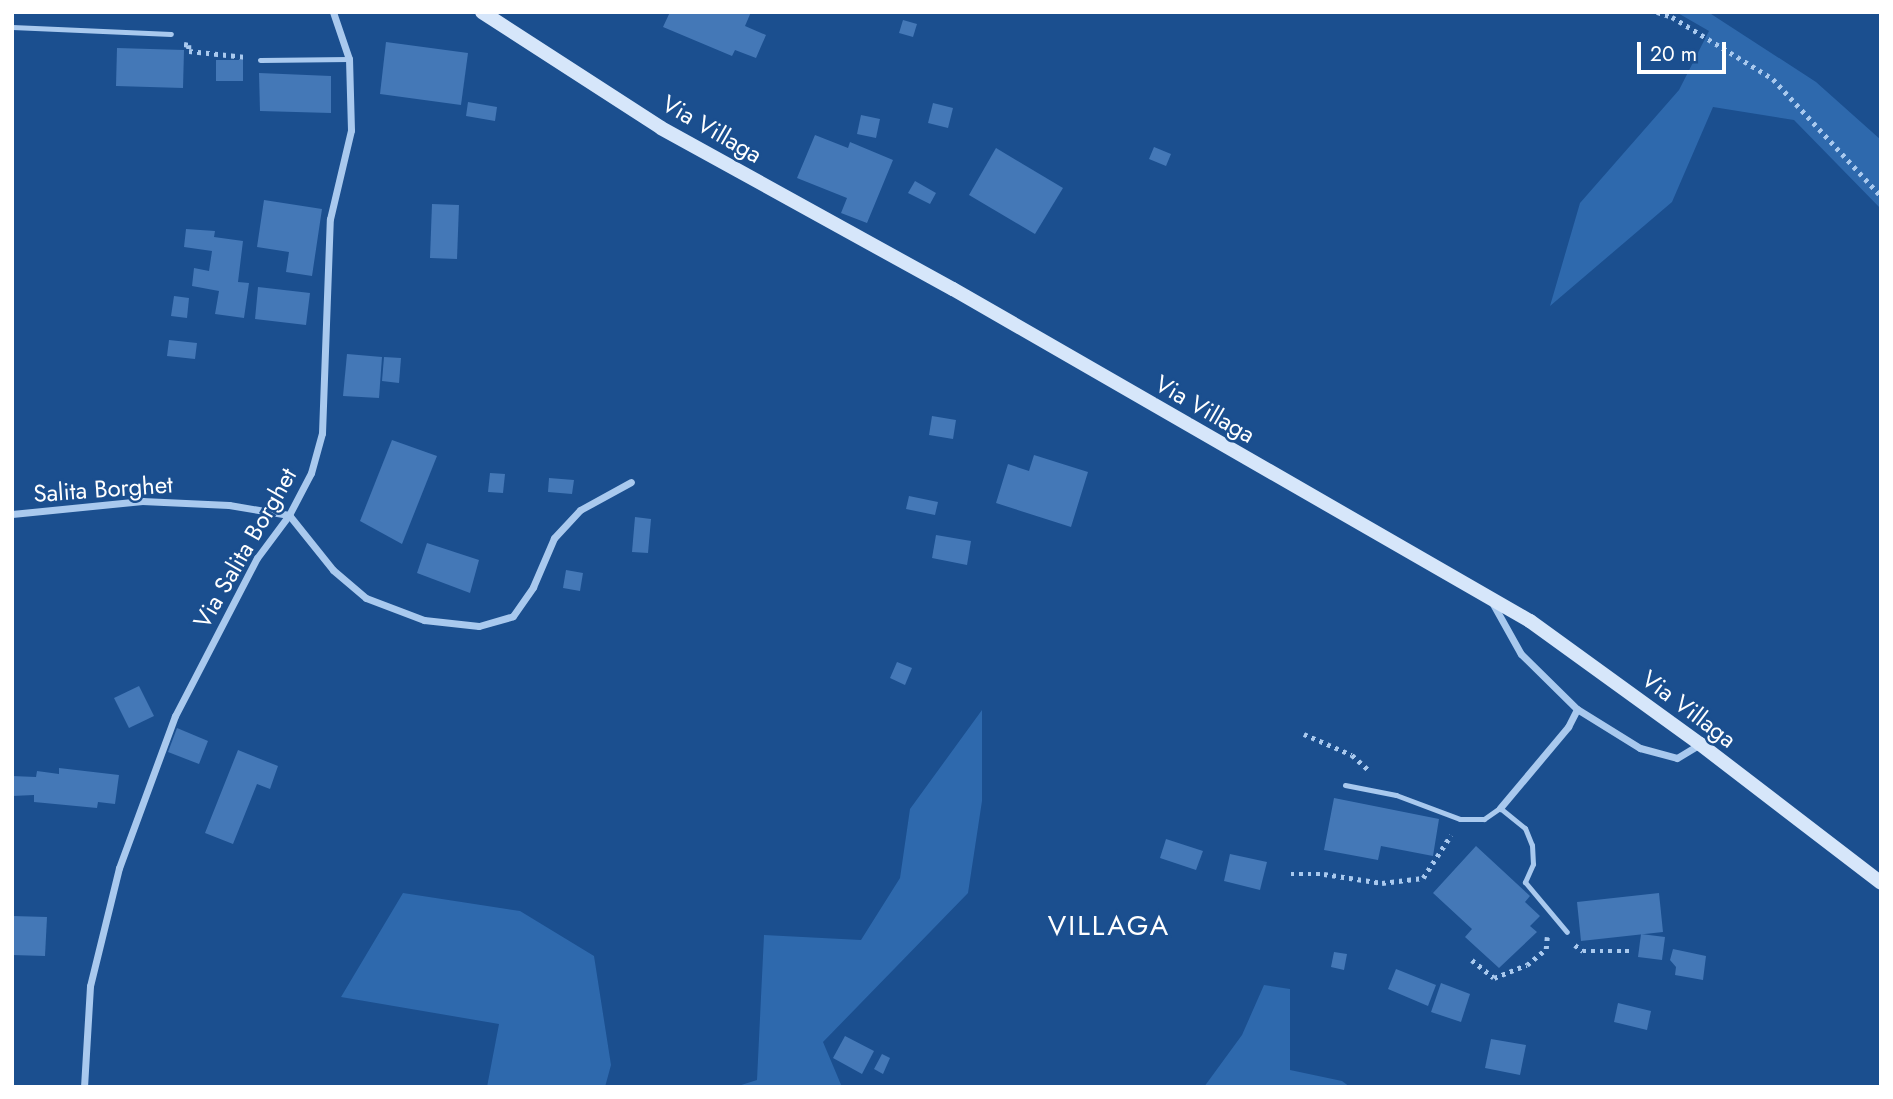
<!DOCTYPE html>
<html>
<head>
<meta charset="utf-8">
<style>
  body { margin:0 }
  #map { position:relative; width:1893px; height:1099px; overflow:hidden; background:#1b4f8f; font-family:Jost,sans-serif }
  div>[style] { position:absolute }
  .green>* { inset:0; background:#2e69ad }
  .building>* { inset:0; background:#4478b7 }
  .path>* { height:4.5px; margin-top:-2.25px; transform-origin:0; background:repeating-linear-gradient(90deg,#a9c9ee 0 3.5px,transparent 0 8.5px) }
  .lane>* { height:5px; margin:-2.5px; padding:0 2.5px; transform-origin:2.5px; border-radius:2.5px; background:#a9c9ee }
  .street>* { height:7px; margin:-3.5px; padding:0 3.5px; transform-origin:3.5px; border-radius:3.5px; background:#a9c9ee }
  .secondary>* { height:14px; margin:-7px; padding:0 7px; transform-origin:7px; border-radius:7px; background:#d6e6fa }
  span { translate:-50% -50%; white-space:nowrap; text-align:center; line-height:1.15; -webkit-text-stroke:5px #1b4f8f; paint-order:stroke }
  .street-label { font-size:24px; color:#fff }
  .quarter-label { font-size:28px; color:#fff; letter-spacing:2px }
  .frame { position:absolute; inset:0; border:14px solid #fff; pointer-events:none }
  .scale { position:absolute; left:1637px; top:42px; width:89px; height:32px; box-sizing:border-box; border:4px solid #fff; border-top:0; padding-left:9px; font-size:21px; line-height:24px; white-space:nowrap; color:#fff; -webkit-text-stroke:5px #1b4f8f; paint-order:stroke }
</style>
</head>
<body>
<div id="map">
  <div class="green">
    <i style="clip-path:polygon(1676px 12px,1708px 12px,1816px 82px,1881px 140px,1881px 209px,1794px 120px,1713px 107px,1672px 202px,1550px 306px,1580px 203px,1679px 90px,1709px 31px)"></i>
    <i style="clip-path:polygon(982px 710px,982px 801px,968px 893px,823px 1042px,842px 1087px,735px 1087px,757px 1080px,764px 935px,861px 940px,900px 878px,910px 809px)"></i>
    <i style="clip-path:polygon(403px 893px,520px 911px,594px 956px,611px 1065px,605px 1087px,487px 1087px,499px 1024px,341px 997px)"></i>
    <i style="clip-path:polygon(1264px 985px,1290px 989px,1290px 1070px,1342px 1081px,1350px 1087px,1204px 1087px,1242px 1035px)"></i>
  </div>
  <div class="building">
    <i style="clip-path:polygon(670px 12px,751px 12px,745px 26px,766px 35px,756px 58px,735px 50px,732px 56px,663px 27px)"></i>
    <i style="clip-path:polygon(903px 20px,917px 24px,913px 37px,899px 33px)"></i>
    <i style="clip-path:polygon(386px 42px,468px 53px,461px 105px,380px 94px)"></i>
    <i style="clip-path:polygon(117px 48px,184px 50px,183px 88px,116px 86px)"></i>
    <i style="clip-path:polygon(216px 60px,243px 60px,243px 81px,216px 81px)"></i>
    <i style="clip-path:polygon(259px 73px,331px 76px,331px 113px,260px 111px)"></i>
    <i style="clip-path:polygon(468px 102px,497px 107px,495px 121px,466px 116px)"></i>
    <i style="clip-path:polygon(933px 103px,953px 108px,948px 128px,928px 123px)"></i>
    <i style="clip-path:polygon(861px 115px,880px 119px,876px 138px,857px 134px)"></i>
    <i style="clip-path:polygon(815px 135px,848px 148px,850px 142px,893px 160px,867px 223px,841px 213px,847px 198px,797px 178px)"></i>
    <i style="clip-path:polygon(1154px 147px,1171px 154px,1166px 166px,1149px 159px)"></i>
    <i style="clip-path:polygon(996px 148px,1063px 188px,1035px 234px,969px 195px)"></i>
    <i style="clip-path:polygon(915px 181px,936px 193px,930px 204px,908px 193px)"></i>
    <i style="clip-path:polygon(264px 200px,322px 209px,312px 276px,286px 272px,289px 252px,257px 247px)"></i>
    <i style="clip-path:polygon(432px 204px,459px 205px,457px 259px,430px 258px)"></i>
    <i style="clip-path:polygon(186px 229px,215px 231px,214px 237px,243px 241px,238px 282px,249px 283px,244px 318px,215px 314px,219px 291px,192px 286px,194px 268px,209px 271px,212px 251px,184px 247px)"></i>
    <i style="clip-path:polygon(258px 287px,310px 293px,306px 325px,255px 319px)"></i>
    <i style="clip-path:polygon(174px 296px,189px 298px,187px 318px,171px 316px)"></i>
    <i style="clip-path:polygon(169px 340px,197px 343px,195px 359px,167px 356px)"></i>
    <i style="clip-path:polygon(347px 354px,382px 357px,379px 398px,343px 396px)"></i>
    <i style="clip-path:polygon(384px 357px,401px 358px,399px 383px,382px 381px)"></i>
    <i style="clip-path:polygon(932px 416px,956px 420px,953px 439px,929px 435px)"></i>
    <i style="clip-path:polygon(392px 440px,437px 456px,402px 544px,360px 521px)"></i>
    <i style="clip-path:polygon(1034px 455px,1088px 472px,1071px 527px,996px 503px,1008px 464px,1029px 471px)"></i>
    <i style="clip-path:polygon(490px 473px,505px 474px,503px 493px,488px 492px)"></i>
    <i style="clip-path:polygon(549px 478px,574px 480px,572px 494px,548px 492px)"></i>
    <i style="clip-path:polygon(909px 496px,938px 502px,935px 515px,906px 509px)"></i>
    <i style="clip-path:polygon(635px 517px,651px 519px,648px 553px,632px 552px)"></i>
    <i style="clip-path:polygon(936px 535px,971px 541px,967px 565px,932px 558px)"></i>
    <i style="clip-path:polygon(427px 543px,479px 560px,470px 593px,417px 573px)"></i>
    <i style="clip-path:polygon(566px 570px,583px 573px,580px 591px,563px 588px)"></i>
    <i style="clip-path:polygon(897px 662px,912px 668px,905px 685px,890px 678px)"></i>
    <i style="clip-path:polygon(139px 686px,154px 716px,129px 728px,114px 698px)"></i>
    <i style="clip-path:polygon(177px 728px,208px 741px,199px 764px,168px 752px)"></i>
    <i style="clip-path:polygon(238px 750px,278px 766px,270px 789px,257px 784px,233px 844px,205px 833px)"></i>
    <i style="clip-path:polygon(59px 768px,119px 775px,115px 804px,98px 802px,97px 808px,34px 802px,34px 795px,12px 796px,12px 776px,36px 777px,37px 771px,59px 774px)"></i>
    <i style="clip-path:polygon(1334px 798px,1439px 819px,1433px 856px,1381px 846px,1378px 860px,1324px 850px)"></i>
    <i style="clip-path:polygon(1166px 839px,1203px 851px,1196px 870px,1160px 858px)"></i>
    <i style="clip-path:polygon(1476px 846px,1530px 896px,1525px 902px,1540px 916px,1530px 926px,1537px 932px,1499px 968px,1465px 937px,1472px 929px,1433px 893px)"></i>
    <i style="clip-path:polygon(1230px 854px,1267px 862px,1260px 890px,1224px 881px)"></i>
    <i style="clip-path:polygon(1659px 893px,1663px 932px,1581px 941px,1577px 902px)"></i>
    <i style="clip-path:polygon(12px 916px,47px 917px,45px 956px,12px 955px)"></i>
    <i style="clip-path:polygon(1641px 934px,1665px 937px,1662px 960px,1638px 957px)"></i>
    <i style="clip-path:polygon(1673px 949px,1706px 956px,1703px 980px,1675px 975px,1676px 967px,1670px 960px)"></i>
    <i style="clip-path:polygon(1334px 952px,1347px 954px,1344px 970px,1331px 967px)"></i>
    <i style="clip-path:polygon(1396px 969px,1436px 985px,1428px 1006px,1388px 989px)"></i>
    <i style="clip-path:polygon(1441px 983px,1470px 994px,1461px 1022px,1431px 1012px)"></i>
    <i style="clip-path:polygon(1618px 1003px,1651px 1011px,1647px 1030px,1614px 1022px)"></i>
    <i style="clip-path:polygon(845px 1036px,874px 1051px,862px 1074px,833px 1058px)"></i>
    <i style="clip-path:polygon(1491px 1039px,1526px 1045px,1520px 1075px,1485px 1068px)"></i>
    <i style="clip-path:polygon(882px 1054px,890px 1058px,883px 1074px,874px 1069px)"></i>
  </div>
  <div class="path">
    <i style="left:1657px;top:12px;width:16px;rotate:18deg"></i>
    <i style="left:1672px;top:17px;width:119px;rotate:31.5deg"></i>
    <i style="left:1773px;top:79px;width:159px;rotate:47.3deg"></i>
    <i style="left:184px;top:44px;width:5px;rotate:11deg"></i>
    <i style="left:189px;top:45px;width:6px;rotate:90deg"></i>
    <i style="left:189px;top:51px;width:57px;rotate:6deg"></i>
    <i style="left:1304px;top:734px;width:52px;rotate:23.6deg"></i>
    <i style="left:1352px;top:755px;width:24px;rotate:42deg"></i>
    <i style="left:1291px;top:874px;width:33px"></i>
    <i style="left:1324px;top:874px;width:59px;rotate:8.8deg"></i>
    <i style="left:1382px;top:883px;width:41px;rotate:-7deg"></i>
    <i style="left:1423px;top:878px;width:51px;rotate:-56.9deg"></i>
    <i style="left:1575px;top:945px;width:10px;rotate:37deg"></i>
    <i style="left:1583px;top:951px;width:48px"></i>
    <i style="left:1472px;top:960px;width:28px;rotate:39deg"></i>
    <i style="left:1494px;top:978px;width:35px;rotate:-22deg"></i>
    <i style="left:1527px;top:965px;width:25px;rotate:-40deg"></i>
    <i style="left:1546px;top:949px;width:12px;rotate:-85deg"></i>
  </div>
  <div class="lane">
    <i style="left:12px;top:27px;width:159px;rotate:2.5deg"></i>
    <i style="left:260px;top:60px;width:89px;rotate:-0.6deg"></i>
    <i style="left:1345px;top:785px;width:52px;rotate:11.1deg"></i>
    <i style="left:1396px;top:795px;width:68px;rotate:20.6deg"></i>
    <i style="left:1460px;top:819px;width:24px"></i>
    <i style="left:1484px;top:819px;width:19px;rotate:-35deg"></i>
    <i style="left:1500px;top:808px;width:32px;rotate:39deg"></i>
    <i style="left:1525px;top:828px;width:18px;rotate:68deg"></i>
    <i style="left:1532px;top:845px;width:19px;rotate:87deg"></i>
    <i style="left:1533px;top:864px;width:20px;rotate:114deg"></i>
    <i style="left:1525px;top:882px;width:65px;rotate:50deg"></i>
  </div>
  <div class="street">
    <i style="left:12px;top:514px;width:131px;rotate:-5.7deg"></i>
    <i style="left:142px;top:501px;width:87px;rotate:2.6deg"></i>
    <i style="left:229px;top:505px;width:61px;rotate:9.5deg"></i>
    <i style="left:289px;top:515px;width:70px;rotate:51.3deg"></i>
    <i style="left:333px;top:570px;width:43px;rotate:40.3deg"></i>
    <i style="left:366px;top:598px;width:62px;rotate:20.8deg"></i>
    <i style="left:424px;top:620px;width:55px;rotate:6.2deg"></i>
    <i style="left:479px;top:626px;width:35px;rotate:-16deg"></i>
    <i style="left:513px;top:616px;width:35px;rotate:-55deg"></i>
    <i style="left:533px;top:587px;width:53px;rotate:-66.8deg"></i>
    <i style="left:554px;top:538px;width:38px;rotate:-47deg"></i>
    <i style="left:580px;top:510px;width:58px;rotate:-28.8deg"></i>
    <i style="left:1493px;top:604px;width:57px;rotate:60.8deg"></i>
    <i style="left:1521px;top:654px;width:78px;rotate:44.5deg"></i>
    <i style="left:1577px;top:709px;width:74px;rotate:31.8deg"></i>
    <i style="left:1640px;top:748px;width:38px;rotate:15deg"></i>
    <i style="left:1677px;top:758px;width:27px;rotate:-31deg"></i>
    <i style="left:1500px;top:808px;width:106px;rotate:-50deg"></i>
    <i style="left:1568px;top:727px;width:20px;rotate:-63deg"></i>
    <i style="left:84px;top:1087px;width:101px;rotate:-86.6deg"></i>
    <i style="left:90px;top:986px;width:122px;rotate:-76.2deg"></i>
    <i style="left:119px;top:868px;width:162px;rotate:-69.8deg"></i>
    <i style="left:175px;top:716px;width:178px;rotate:-62.6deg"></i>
    <i style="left:257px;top:558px;width:54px;rotate:-53.3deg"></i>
    <i style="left:289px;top:515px;width:47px;rotate:-62.4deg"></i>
    <i style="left:311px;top:473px;width:41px;rotate:-74.6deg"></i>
    <i style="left:322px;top:433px;width:214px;rotate:-87.9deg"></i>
    <i style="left:330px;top:219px;width:91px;rotate:-76.7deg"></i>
    <i style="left:351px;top:130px;width:71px;rotate:-91.6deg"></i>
    <i style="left:349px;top:59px;width:50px;rotate:-108.8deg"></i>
  </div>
  <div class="secondary">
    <i style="left:482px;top:12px;width:213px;rotate:32.9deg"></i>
    <i style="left:661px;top:128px;width:333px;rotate:28.9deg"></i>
    <i style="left:953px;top:289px;width:666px;rotate:29.92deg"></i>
    <i style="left:1530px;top:621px;width:210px;rotate:35.9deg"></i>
    <i style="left:1700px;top:744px;width:228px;rotate:37.5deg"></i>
  </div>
  <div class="street-label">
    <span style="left:712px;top:129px;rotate:30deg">Via Villaga</span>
    <span style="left:1205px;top:409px;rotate:30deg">Via Villaga</span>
    <span style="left:103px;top:489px;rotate:-4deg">Salita Borghet</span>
    <span style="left:245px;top:548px;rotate:-60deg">Via Salita Borghet</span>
    <span style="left:1689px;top:709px;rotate:37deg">Via Villaga</span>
  </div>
  <div class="quarter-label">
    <span style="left:1109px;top:926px">VILLAGA</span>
  </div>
  <div class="frame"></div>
  <div class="scale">20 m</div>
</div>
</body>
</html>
